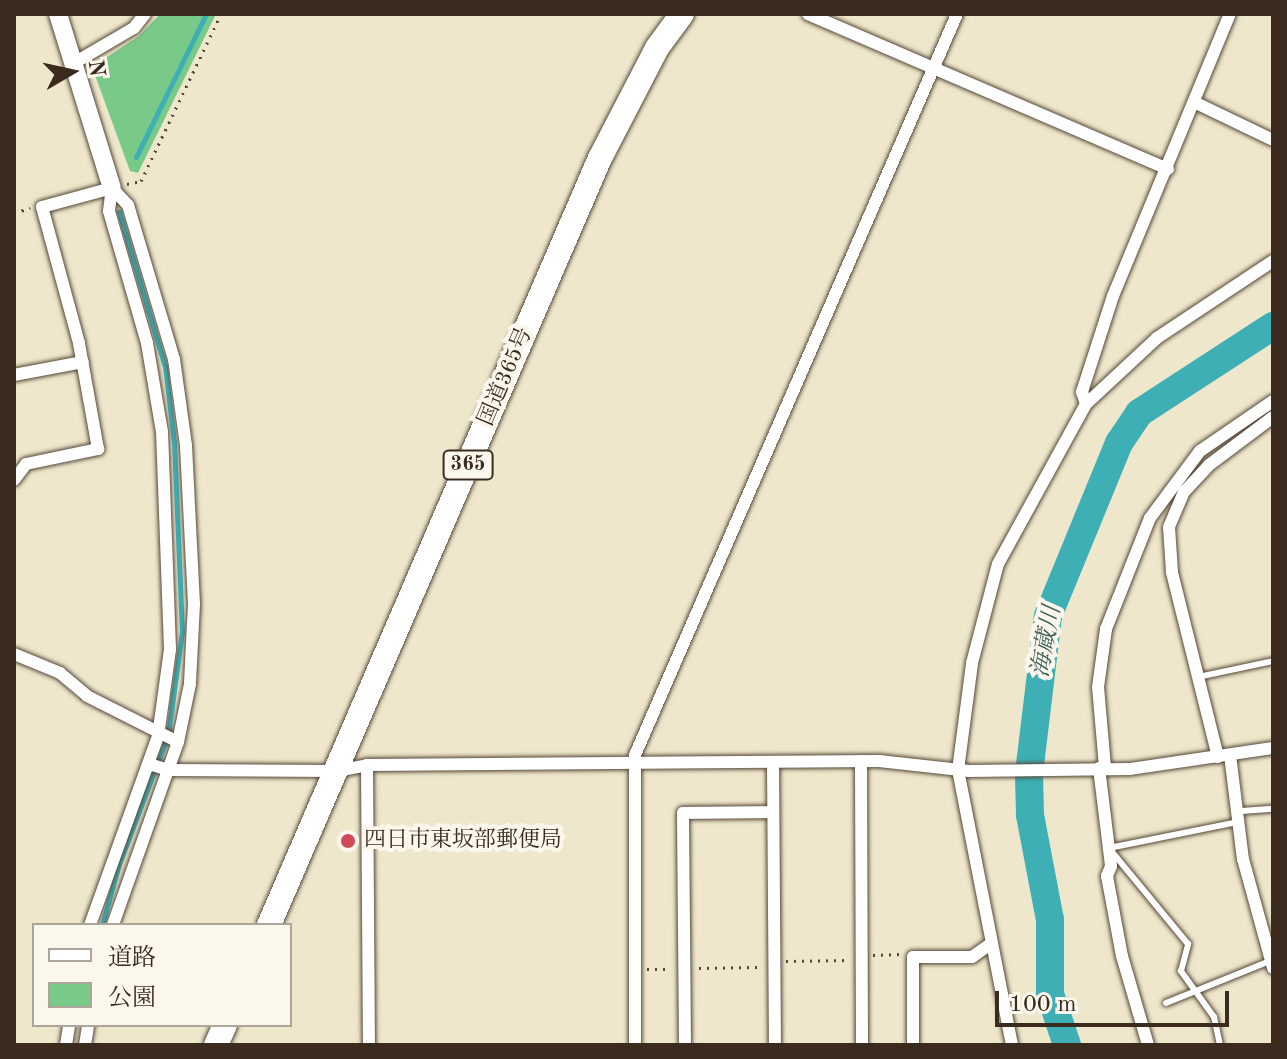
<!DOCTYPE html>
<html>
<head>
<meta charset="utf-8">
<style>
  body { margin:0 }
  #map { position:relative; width:1287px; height:1059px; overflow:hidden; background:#efe7cb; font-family:"Old Standard TT","Noto Serif JP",serif }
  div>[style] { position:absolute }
  .green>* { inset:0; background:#79c989 }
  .stream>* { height:5px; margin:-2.5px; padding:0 2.5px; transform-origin:2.5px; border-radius:2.5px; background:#3dafb5 }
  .river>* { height:28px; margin:-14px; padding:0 14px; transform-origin:14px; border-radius:14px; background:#3dafb5 }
  .path>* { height:3px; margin-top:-1.5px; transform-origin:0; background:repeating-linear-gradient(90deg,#564638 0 2px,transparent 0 8px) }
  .roads { filter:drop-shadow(0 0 2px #564638) drop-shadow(0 0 2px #564638) }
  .lane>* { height:6px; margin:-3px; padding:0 3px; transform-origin:3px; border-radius:3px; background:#fff }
  .street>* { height:12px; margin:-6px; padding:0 6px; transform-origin:6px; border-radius:6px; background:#fff }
  .secondary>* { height:18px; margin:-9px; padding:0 9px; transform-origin:9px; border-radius:9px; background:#fff }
  .highway>* { height:24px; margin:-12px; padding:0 12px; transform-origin:12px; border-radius:12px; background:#fff }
  .dots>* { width:22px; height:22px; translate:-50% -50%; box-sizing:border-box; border:4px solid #fbf7ec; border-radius:50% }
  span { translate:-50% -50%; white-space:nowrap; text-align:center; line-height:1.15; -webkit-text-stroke:8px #fbf7ec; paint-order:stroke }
  .shield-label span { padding:2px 6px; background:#fbf7ec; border:2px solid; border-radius:6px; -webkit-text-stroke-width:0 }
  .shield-label { font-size:20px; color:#3b2a1e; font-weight:700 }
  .street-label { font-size:22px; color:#3b2a1e }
  .poi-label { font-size:22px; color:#3b2a1e }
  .left { translate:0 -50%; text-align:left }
  .water-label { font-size:24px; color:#3c5f5a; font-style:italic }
  .frame { position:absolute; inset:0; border:16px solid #3b2a1e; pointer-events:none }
  .legend { position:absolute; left:32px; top:923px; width:260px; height:104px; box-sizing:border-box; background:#fbf7ec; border:2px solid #aea59a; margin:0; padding:10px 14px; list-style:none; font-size:24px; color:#3b2a1e }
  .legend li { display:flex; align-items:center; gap:16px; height:40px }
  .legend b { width:40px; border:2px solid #aea59a }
  .north { position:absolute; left:32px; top:32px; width:80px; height:80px; -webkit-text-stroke:6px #fbf7ec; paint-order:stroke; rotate:81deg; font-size:22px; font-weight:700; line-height:32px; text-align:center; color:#3b2a1e }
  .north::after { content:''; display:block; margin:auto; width:28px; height:36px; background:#3b2a1e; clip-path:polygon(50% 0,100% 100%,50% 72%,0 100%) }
  .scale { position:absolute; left:995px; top:991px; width:234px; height:36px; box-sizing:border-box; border:4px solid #3b2a1e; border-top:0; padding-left:10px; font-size:24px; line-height:28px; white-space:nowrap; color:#3b2a1e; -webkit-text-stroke:6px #fbf7ec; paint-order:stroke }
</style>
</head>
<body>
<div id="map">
  <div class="green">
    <i style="clip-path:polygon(160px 14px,216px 14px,138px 173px,130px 171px,92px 67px,139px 36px)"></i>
  </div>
  <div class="stream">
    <i style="left:136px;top:157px;width:159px;rotate:-63.9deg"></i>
    <i style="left:102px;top:925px;width:63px;rotate:-74.4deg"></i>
    <i style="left:119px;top:864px;width:138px;rotate:-69.2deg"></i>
    <i style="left:168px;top:735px;width:104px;rotate:-82.3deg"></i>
    <i style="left:182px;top:632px;width:190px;rotate:-92.4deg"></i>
    <i style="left:174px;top:442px;width:76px;rotate:-96.8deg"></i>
    <i style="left:165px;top:367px;width:162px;rotate:-106.5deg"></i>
  </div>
  <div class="river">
    <i style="left:1067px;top:1045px;width:54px;rotate:-108.4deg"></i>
    <i style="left:1050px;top:994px;width:74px;rotate:-90deg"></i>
    <i style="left:1050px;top:920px;width:107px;rotate:-100.8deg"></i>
    <i style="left:1030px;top:815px;width:42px;rotate:-91.4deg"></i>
    <i style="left:1029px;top:773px;width:158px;rotate:-83.1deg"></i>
    <i style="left:1048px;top:616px;width:187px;rotate:-67.7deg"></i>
    <i style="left:1119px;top:443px;width:36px;rotate:-56deg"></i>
    <i style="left:1139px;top:413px;width:160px;rotate:-33deg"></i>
  </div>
  <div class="path">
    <i style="left:127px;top:184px;width:14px;rotate:-12deg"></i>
    <i style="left:141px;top:181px;width:185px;rotate:-64.4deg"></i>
    <i style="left:14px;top:213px;width:17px;rotate:-17deg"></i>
    <i style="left:873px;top:955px;width:29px;rotate:-2deg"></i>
    <i style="left:786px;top:961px;width:64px;rotate:-0.9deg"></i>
    <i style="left:699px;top:968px;width:60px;rotate:-1deg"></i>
    <i style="left:647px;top:969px;width:24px"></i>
  </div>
  <div class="roads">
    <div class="lane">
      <i style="left:1198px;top:677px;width:77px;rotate:-12deg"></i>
      <i style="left:1241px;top:811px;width:32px;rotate:-4deg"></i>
      <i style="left:1166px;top:1003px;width:112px;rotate:-22deg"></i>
      <i style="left:1220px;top:1045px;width:29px;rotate:-102deg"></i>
      <i style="left:1214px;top:1017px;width:57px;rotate:-125.7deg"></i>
      <i style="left:1181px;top:971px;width:28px;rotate:-75deg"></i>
      <i style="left:1188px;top:944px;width:124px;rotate:-129.5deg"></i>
      <i style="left:1109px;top:848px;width:132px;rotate:-11.4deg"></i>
    </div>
    <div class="street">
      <i style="left:808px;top:14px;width:392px;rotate:23.3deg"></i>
      <i style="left:74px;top:63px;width:69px;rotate:-30.3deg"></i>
      <i style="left:134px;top:28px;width:18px;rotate:-52deg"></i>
      <i style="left:1196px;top:103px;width:85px;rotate:25.7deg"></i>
      <i style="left:112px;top:188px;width:23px;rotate:47deg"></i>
      <i style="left:128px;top:205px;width:161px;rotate:73.4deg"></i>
      <i style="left:174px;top:359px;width:88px;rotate:82.1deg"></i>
      <i style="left:186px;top:446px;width:158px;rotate:87.1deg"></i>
      <i style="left:194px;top:604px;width:80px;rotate:92.9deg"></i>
      <i style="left:190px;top:684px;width:59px;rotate:101.7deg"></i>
      <i style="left:178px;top:742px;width:194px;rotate:109.6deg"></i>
      <i style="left:14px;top:375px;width:70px;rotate:-10.7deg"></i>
      <i style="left:1086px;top:404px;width:97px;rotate:-42.9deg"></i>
      <i style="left:1157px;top:338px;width:139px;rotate:-33.6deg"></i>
      <i style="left:14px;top:480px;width:20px;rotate:-53deg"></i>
      <i style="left:26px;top:464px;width:74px;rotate:-11.8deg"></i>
      <i style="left:98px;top:449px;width:108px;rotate:-100.2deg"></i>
      <i style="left:79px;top:343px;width:141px;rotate:-105.2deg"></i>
      <i style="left:42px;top:207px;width:73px;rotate:-15.2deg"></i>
      <i style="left:14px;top:654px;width:50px;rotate:22.4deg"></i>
      <i style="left:60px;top:673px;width:35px;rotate:40deg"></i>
      <i style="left:87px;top:696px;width:102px;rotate:26.8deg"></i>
      <i style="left:1230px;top:755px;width:105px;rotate:82.9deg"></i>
      <i style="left:1243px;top:859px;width:113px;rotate:74.6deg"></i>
      <i style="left:1218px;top:757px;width:191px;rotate:-104deg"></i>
      <i style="left:1172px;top:572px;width:45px;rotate:-93.8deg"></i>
      <i style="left:1169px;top:527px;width:38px;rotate:-67deg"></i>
      <i style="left:1184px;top:492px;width:37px;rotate:-47deg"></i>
      <i style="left:1209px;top:465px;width:80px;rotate:-36.9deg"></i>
      <i style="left:861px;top:761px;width:284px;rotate:89.8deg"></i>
      <i style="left:773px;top:762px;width:283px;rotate:89.6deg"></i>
      <i style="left:149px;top:764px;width:21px;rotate:17deg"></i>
      <i style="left:169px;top:770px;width:168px;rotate:0.3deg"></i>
      <i style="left:337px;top:771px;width:31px;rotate:-11deg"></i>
      <i style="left:367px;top:765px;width:512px;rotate:-0.45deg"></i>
      <i style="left:879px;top:761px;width:91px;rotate:6.3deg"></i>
      <i style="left:969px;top:771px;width:161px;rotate:-0.7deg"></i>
      <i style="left:1130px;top:769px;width:145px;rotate:-8.4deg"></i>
      <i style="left:367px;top:765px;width:280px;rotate:89.6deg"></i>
      <i style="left:1105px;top:767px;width:80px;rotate:-95deg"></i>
      <i style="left:1098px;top:687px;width:59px;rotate:-82.1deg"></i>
      <i style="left:1106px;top:629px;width:119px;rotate:-68.4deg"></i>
      <i style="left:1150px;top:518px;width:84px;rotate:-53.3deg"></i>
      <i style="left:1200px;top:451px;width:88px;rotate:-34.4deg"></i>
      <i style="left:1099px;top:768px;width:99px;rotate:83deg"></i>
      <i style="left:1111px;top:866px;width:11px;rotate:112deg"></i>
      <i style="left:1107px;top:876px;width:81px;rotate:79.4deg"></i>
      <i style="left:1122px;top:956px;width:93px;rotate:73.7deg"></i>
      <i style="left:90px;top:925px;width:201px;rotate:-70.2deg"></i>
      <i style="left:158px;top:736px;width:88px;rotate:-82.1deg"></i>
      <i style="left:170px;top:649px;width:217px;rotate:-92.1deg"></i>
      <i style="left:162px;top:432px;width:90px;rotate:-99.6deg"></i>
      <i style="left:147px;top:343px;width:137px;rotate:-106.1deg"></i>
      <i style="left:109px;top:211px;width:23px;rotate:-83deg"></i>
      <i style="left:66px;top:1045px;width:20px;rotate:-81deg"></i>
      <i style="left:85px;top:1045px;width:20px;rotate:-81deg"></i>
      <i style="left:635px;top:1045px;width:290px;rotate:-90deg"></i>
      <i style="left:635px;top:755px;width:808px;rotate:-66.51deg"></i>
      <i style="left:685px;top:1045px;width:232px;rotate:-90.5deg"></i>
      <i style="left:683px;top:813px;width:90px;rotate:-0.6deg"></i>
      <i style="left:913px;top:1045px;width:88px;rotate:-90deg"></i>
      <i style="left:913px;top:957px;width:59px"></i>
      <i style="left:972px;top:957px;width:21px;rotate:-35deg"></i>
      <i style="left:1012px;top:1045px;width:280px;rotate:-101.1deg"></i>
      <i style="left:958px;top:770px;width:108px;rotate:-82.5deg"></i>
      <i style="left:972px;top:663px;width:102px;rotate:-75.3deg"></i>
      <i style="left:998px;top:564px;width:183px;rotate:-61.2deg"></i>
      <i style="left:1086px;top:404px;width:13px;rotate:-108deg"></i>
      <i style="left:1082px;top:392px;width:101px;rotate:-72.1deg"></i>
      <i style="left:1113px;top:296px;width:305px;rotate:-67.5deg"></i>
    </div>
    <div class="secondary">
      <i style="left:58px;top:14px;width:182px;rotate:72.8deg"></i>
    </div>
    <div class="highway">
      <i style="left:269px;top:925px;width:835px;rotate:-66.66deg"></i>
      <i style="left:600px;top:158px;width:124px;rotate:-62.6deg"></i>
      <i style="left:657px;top:48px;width:42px;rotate:-53.7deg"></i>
      <i style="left:216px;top:1045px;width:22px;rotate:-66deg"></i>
    </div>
  </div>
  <div class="dots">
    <i style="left:348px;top:841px;background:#d1495b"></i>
  </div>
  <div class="shield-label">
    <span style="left:468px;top:465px">365</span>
  </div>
  <div class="street-label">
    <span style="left:506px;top:377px;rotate:-67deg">国道365号</span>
  </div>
  <div class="poi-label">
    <span class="left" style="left:364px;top:841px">四日市東坂部郵便局</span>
  </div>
  <div class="water-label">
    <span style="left:1048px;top:642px;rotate:-80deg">海蔵川</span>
  </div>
  <div class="frame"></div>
  <ul class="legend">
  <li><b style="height:10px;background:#fff"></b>道路</li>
  <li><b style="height:22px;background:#79c989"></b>公園</li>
  </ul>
  <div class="north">N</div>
  <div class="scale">100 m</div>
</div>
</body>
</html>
